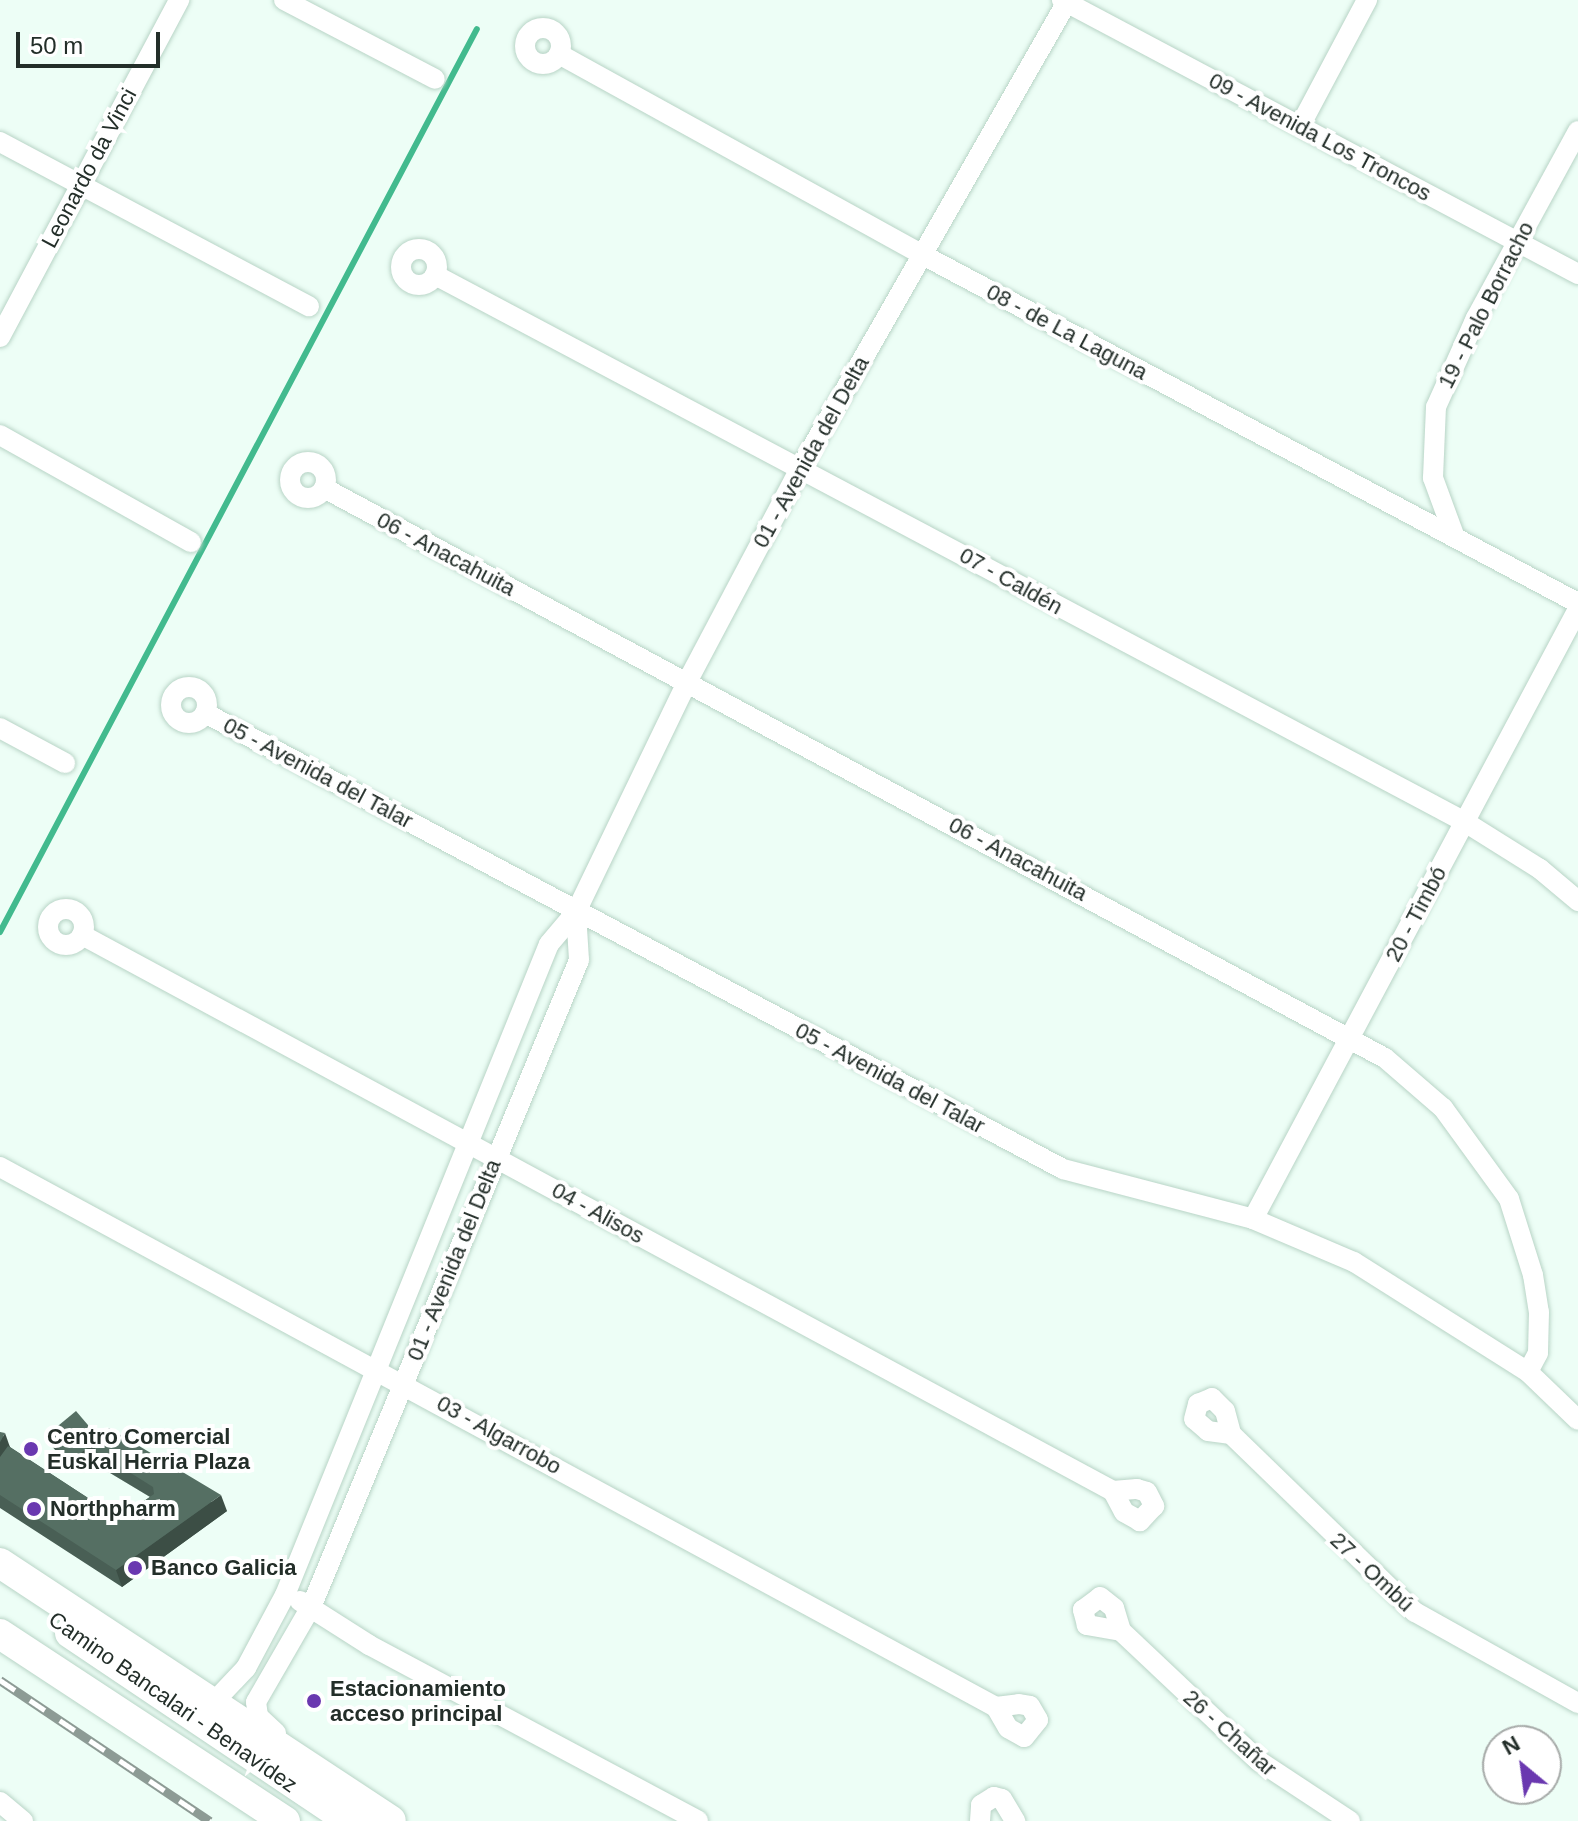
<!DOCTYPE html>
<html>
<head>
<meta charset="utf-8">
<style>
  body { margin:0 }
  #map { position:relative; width:1578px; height:1821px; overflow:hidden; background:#edfef6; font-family:Helvetica,sans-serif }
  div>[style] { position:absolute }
  .stream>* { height:6px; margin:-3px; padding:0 3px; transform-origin:3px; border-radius:3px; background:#42ba8e }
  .roads { filter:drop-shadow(0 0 2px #b8d4c6) drop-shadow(0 0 2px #b8d4c6) }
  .minor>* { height:20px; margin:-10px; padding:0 10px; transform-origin:10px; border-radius:10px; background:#fff }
  .minor>.ring { margin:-10px; padding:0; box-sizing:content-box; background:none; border:20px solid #fff; border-radius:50% }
  .secondary>* { height:30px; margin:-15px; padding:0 15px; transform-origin:15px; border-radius:15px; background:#fff }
  .rail>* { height:9px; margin-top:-4.5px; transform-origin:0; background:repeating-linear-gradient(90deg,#fff 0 18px,#8d9b95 0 36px); box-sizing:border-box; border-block:2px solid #8d9b95 }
  .wall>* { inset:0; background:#495f55 }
  .shaded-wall>* { inset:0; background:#3c4e45 }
  .building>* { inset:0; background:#556f63 }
  .dots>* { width:22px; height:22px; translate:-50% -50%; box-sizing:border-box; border:4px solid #fff; border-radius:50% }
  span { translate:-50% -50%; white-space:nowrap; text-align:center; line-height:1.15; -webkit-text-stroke:8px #fff; paint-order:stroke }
  .street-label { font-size:22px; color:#232e29 }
  .poi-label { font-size:22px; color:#232e29; font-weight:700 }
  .left { translate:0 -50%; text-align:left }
  .north { position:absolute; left:1482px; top:1725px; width:80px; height:80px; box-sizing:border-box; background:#fff; border:2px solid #a7aba9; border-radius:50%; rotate:331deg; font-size:22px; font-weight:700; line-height:32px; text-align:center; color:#232e29 }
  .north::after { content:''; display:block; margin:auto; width:28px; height:36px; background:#6a38b0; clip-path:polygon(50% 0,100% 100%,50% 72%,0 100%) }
  .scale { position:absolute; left:16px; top:32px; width:144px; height:36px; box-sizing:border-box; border:4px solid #232e29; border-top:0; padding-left:10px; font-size:24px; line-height:28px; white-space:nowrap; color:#232e29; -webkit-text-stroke:6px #fff; paint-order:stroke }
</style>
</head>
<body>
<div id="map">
  <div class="stream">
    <i style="left:0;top:932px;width:1021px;rotate:-62.16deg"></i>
  </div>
  <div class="roads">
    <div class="minor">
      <i style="left:284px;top:0;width:170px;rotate:27.6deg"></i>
      <i style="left:1062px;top:0;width:584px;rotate:27.97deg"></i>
      <i class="ring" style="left:525px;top:28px;width:16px;height:16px"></i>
      <i style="left:559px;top:54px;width:414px;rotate:28.9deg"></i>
      <i style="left:921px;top:254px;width:744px;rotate:27.98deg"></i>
      <i style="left:1300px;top:126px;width:143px;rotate:-62deg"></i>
      <i style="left:0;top:142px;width:350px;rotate:28deg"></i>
      <i class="ring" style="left:401px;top:249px;width:16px;height:16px"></i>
      <i style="left:435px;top:275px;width:1166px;rotate:27.97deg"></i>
      <i style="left:1465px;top:822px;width:89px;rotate:32.1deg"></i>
      <i style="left:1540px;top:869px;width:50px;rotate:40.1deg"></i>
      <i style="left:0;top:337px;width:382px;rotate:-62deg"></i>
      <i style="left:0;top:435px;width:219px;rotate:29.3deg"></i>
      <i class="ring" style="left:290px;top:462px;width:16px;height:16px"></i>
      <i style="left:324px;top:488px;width:1204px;rotate:28.25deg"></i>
      <i style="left:1385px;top:1058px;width:77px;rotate:40.8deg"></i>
      <i style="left:1443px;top:1108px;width:112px;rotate:54deg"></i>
      <i style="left:1509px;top:1199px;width:80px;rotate:72.5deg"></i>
      <i style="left:1533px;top:1275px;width:37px;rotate:81deg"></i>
      <i style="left:1539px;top:1312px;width:41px;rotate:91.4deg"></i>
      <i style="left:1538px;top:1353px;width:21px;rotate:118deg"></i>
      <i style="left:1454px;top:535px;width:61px;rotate:-110.2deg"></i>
      <i style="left:1433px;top:478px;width:71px;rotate:-87.6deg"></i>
      <i style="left:1436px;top:407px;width:98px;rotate:-65.8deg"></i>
      <i style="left:1476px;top:318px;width:213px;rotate:-61.4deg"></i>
      <i class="ring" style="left:171px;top:687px;width:16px;height:16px"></i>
      <i style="left:205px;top:713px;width:972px;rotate:27.99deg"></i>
      <i style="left:1063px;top:1169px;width:196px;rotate:14.7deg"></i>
      <i style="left:1253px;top:1219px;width:110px;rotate:23.1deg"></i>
      <i style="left:1354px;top:1262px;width:206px;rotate:32.3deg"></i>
      <i style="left:1528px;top:1372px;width:69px;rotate:43.8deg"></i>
      <i style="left:0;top:728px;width:74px;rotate:28.3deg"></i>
      <i class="ring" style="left:48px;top:909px;width:16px;height:16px"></i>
      <i style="left:82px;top:935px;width:1171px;rotate:28.34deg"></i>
      <i style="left:0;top:1167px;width:1133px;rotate:28.47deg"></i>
      <i style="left:1253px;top:1219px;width:691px;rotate:-61.95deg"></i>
      <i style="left:1212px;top:1398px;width:18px;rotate:45deg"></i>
      <i style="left:1225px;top:1411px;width:24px;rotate:75deg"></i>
      <i style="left:1231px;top:1434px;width:23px;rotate:-173deg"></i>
      <i style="left:1208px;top:1431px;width:18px;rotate:-139deg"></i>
      <i style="left:1194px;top:1419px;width:16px;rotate:-75deg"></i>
      <i style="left:1198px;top:1404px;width:15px;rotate:-23deg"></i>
      <i style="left:1231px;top:1434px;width:256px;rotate:44.1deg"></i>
      <i style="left:1415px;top:1612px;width:187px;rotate:29.2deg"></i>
      <i style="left:1137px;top:1489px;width:10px;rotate:17deg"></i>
      <i style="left:1147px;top:1492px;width:16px;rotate:63deg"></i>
      <i style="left:1154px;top:1506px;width:21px;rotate:133deg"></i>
      <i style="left:1140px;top:1521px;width:18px;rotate:-151deg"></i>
      <i style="left:1124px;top:1512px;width:24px;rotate:-118deg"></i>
      <i style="left:1113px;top:1491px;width:24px;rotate:-5deg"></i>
      <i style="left:1100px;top:1597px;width:18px;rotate:38deg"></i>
      <i style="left:1114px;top:1608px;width:24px;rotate:73deg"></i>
      <i style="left:1121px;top:1631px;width:35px;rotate:-170deg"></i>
      <i style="left:1087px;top:1625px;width:16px;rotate:-105deg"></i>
      <i style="left:1083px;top:1610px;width:21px;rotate:-37deg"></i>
      <i style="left:300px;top:1601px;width:82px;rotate:32.5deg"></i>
      <i style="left:369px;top:1645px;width:373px;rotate:28.1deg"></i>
      <i style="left:1121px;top:1631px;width:190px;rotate:43.3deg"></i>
      <i style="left:1259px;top:1761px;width:109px;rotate:33.4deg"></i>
      <i style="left:212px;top:1704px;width:50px;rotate:-46.6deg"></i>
      <i style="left:246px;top:1668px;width:83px;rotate:-61.9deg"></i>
      <i style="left:285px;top:1595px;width:702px;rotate:-67.93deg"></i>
      <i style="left:549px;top:944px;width:42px;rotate:-49.8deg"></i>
      <i style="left:576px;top:912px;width:253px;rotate:-64.2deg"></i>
      <i style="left:686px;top:684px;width:246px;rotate:-62.1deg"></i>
      <i style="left:801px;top:467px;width:538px;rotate:-60.24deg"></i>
      <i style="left:1019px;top:1704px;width:11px;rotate:10deg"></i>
      <i style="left:1030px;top:1706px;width:16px;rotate:60deg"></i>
      <i style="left:1038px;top:1720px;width:22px;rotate:129deg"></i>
      <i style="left:1024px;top:1737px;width:18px;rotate:-151deg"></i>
      <i style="left:1008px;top:1728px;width:24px;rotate:-120deg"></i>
      <i style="left:996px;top:1707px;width:23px;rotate:-7deg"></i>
      <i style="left:276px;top:1733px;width:25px;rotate:-137deg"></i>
      <i style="left:258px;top:1716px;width:14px;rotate:-98deg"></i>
      <i style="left:256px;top:1702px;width:112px;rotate:-60deg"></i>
      <i style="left:312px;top:1605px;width:698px;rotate:-67.51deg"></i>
      <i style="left:579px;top:960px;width:48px;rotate:-93.6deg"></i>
      <i style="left:0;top:1802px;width:30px;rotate:40deg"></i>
      <i style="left:980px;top:1821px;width:16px;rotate:-86deg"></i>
      <i style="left:981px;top:1805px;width:15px;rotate:-32deg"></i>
      <i style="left:994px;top:1797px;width:8px;rotate:14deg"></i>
      <i style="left:1002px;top:1799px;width:26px;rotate:59deg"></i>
    </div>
    <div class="secondary">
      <i style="left:0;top:1563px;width:468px;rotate:33.4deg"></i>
      <i style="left:70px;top:1633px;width:337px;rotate:33.9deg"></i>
      <i style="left:0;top:1634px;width:341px;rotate:33.3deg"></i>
    </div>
  </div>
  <div class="rail">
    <i style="left:0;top:1680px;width:253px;rotate:33.9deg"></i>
  </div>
  <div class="wall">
    <i style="clip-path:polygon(0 1432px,10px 1447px,108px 1511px,124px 1515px,150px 1497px,100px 1467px,95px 1452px,73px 1471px,50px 1444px,47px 1435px,100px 1441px,227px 1511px,122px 1587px,0 1508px)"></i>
  </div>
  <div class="shaded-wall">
    <i style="clip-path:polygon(5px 1433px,11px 1450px,0 1467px,0 1442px)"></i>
    <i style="clip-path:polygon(99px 1438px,102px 1446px,73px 1471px,70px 1462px)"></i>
    <i style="clip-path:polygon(221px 1495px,227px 1511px,122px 1587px,116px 1570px)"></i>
  </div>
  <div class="building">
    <i style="clip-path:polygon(76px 1411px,99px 1438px,70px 1462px,47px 1435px)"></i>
    <i style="clip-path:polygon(109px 1428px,221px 1495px,116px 1570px,0 1495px,0 1457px,8px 1446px,108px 1511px,124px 1515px,154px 1494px,153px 1487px,94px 1450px)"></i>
    <i style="clip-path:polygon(0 1432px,5px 1433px,0 1442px)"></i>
  </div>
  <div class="dots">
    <i style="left:31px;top:1449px;background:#6a38b0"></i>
    <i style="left:34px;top:1509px;background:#6a38b0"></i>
    <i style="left:135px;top:1568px;background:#6a38b0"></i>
    <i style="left:314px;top:1701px;background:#6a38b0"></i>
  </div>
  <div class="street-label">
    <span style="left:1320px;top:137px;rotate:28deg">09 - Avenida Los Troncos</span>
    <span style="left:89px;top:168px;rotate:-62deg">Leonardo da Vinci</span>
    <span style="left:1486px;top:305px;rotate:-63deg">19 - Palo Borracho</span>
    <span style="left:1067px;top:332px;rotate:28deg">08 - de La Laguna</span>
    <span style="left:811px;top:452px;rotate:-61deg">01 - Avenida del Delta</span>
    <span style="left:446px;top:554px;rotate:28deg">06 - Anacahuita</span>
    <span style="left:1011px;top:581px;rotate:29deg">07 - Caldén</span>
    <span style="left:318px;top:773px;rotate:28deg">05 - Avenida del Talar</span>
    <span style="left:1018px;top:859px;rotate:28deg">06 - Anacahuita</span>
    <span style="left:1416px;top:914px;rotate:-62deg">20 - Timbó</span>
    <span style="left:890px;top:1078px;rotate:28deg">05 - Avenida del Talar</span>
    <span style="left:598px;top:1213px;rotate:29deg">04 - Alisos</span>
    <span style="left:454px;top:1260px;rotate:-68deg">01 - Avenida del Delta</span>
    <span style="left:499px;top:1435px;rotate:29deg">03 - Algarrobo</span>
    <span style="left:1372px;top:1572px;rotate:43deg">27 - Ombú</span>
    <span style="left:173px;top:1702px;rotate:35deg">Camino Bancalari - Benavídez</span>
    <span style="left:1230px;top:1733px;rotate:42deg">26 - Chañar</span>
  </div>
  <div class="poi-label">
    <span class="left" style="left:47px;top:1449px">Centro Comercial<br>Euskal Herria Plaza</span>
    <span class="left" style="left:50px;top:1509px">Northpharm</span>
    <span class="left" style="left:151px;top:1568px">Banco Galicia</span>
    <span class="left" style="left:330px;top:1701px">Estacionamiento<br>acceso principal</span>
  </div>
  <div class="north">N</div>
  <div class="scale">50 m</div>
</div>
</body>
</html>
